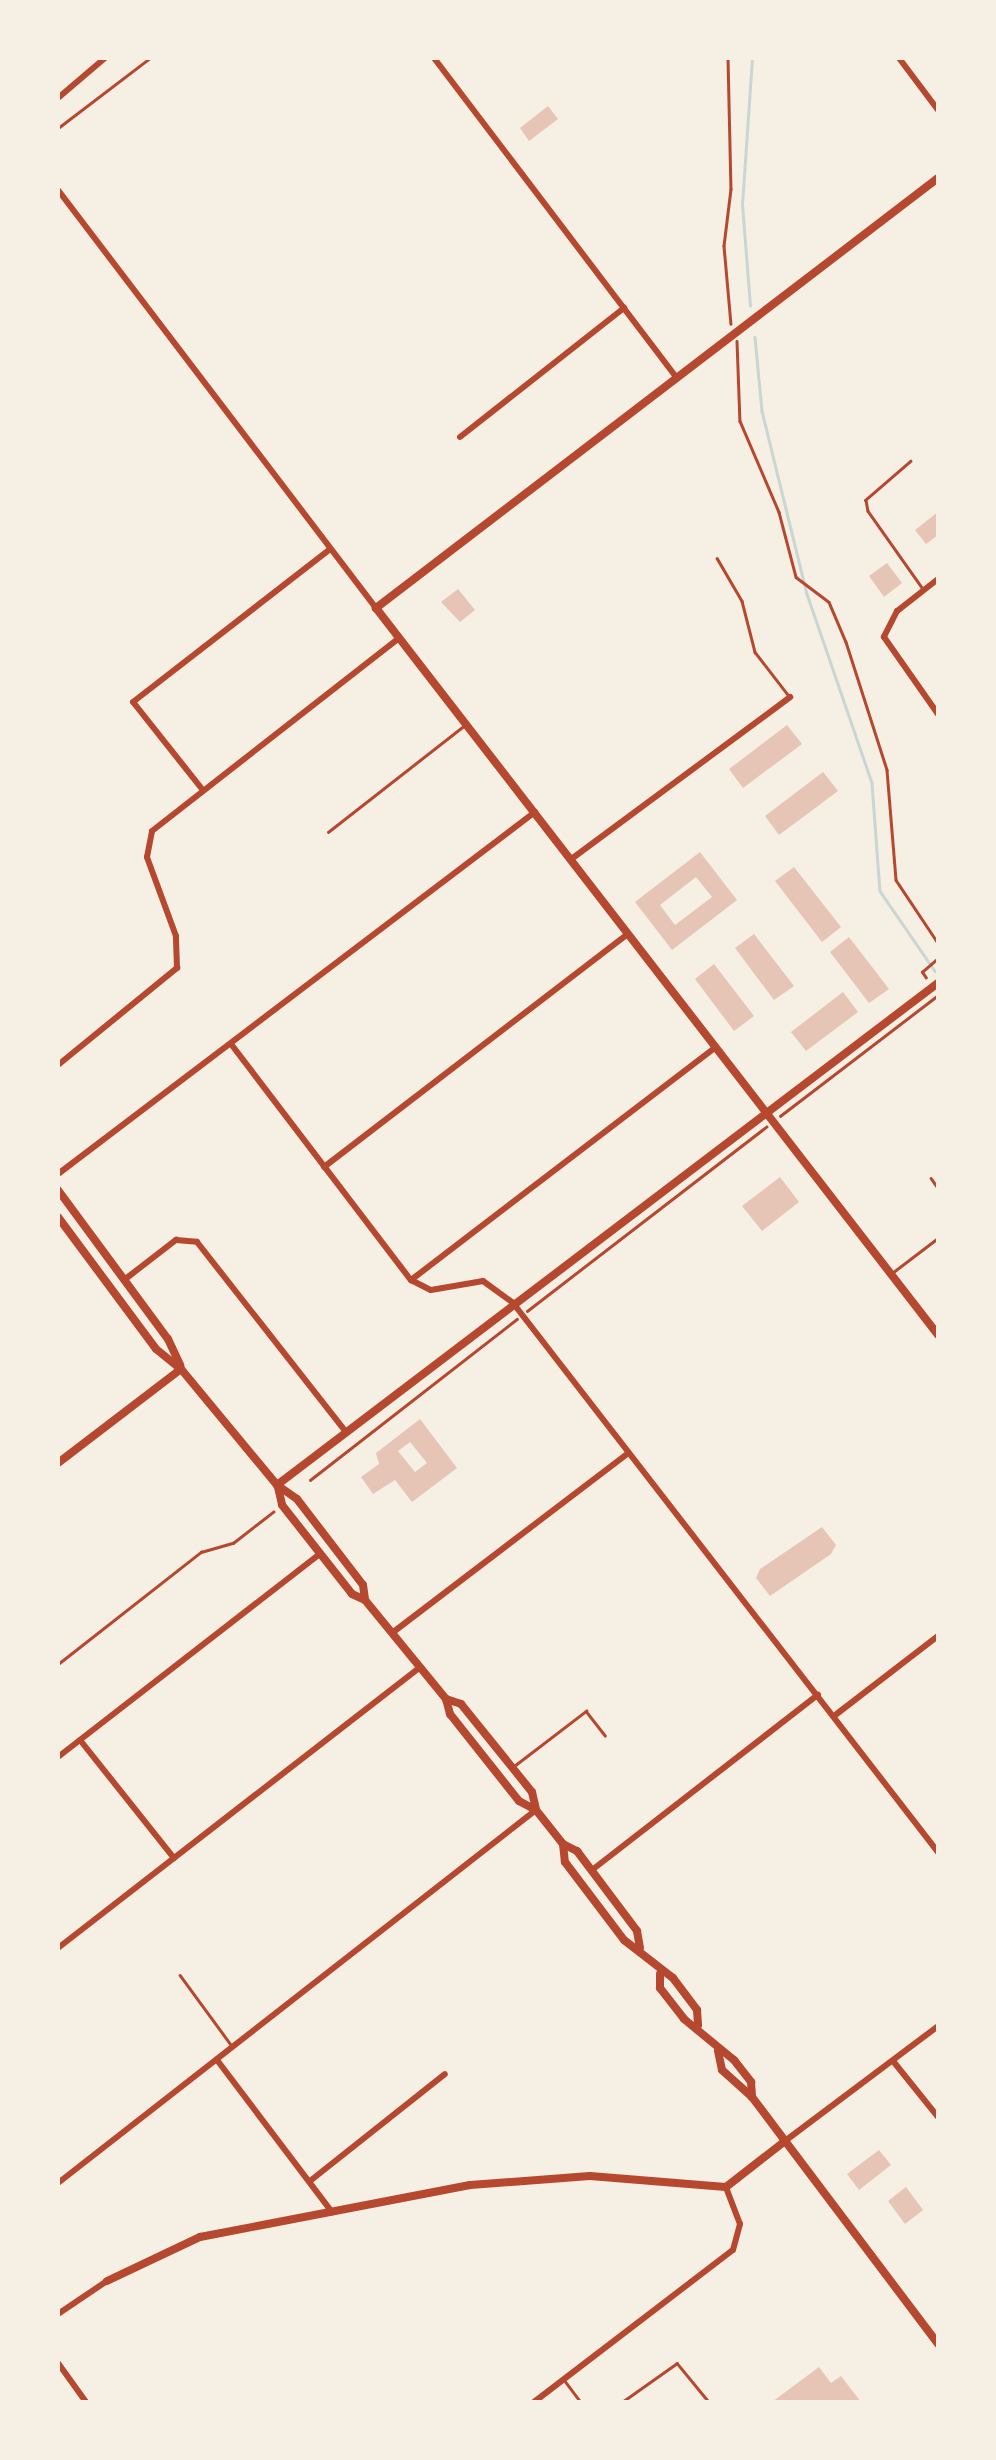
<!DOCTYPE html>
<html>
<head>
<meta charset="utf-8">
<style>
  body { margin:0 }
  #map { position:relative; width:996px; height:2460px; overflow:hidden; background:#f6efe4; font-family:Roboto,sans-serif }
  div>[style] { position:absolute }
  .stream>* { height:2.5px; margin:-1.25px; padding:0 1.25px; transform-origin:1.25px; border-radius:1.25px; background:#c9d6d2 }
  .building>* { inset:0; background:#e6c5b7 }
  .path>* { height:2.5px; margin:-1.25px; padding:0 1.25px; transform-origin:1.25px; border-radius:1.25px; background:#b5482f }
  .service>* { height:2.5px; margin:-1.25px; padding:0 1.25px; transform-origin:1.25px; border-radius:1.25px; background:#b5482f }
  .minor>* { height:6px; margin:-3px; padding:0 3px; transform-origin:3px; border-radius:3px; background:#b5482f }
  .tertiary>* { height:8px; margin:-4px; padding:0 4px; transform-origin:4px; border-radius:4px; background:#b5482f }
  .secondary>* { height:8px; margin:-4px; padding:0 4px; transform-origin:4px; border-radius:4px; background:#b5482f }
  span { translate:-50% -50%; white-space:nowrap; text-align:center; line-height:1.15; -webkit-text-stroke:10px #f6efe4; paint-order:stroke }
  .frame { position:absolute; inset:0; border:60px solid #f6efe4; pointer-events:none }
</style>
</head>
<body>
<div id="map">
  <div class="stream">
    <i style="left:750px;top:306px;width:101px;rotate:-94.5deg"></i>
    <i style="left:742px;top:205px;width:147px;rotate:-86.1deg"></i>
    <i style="left:755px;top:337px;width:74px;rotate:84.6deg"></i>
    <i style="left:762px;top:411px;width:188px;rotate:76.2deg"></i>
    <i style="left:807px;top:594px;width:200px;rotate:71deg"></i>
    <i style="left:872px;top:783px;width:108px;rotate:85.8deg"></i>
    <i style="left:880px;top:891px;width:97px;rotate:55.5deg"></i>
  </div>
  <div class="building">
    <i style="clip-path:polygon(548px 106px,558px 119px,529px 141px,520px 128px)"></i>
    <i style="clip-path:polygon(938px 512px,938px 535px,926px 544px,915px 530px)"></i>
    <i style="clip-path:polygon(887px 563px,902px 583px,884px 597px,869px 576px)"></i>
    <i style="clip-path:polygon(458px 589px,475px 610px,460px 622px,441px 602px)"></i>
    <i style="clip-path:polygon(787px 725px,802px 744px,743px 788px,729px 769px)"></i>
    <i style="clip-path:polygon(823px 772px,838px 791px,779px 835px,765px 816px)"></i>
    <i style="clip-path:polygon(evenodd,700px 852px,737px 900px,672px 950px,635px 902px,700px 852px,696px 877px,712px 897px,675px 925px,660px 905px,696px 877px)"></i>
    <i style="clip-path:polygon(794px 867px,841px 927px,822px 942px,775px 881px)"></i>
    <i style="clip-path:polygon(754px 934px,794px 986px,774px 1000px,735px 948px)"></i>
    <i style="clip-path:polygon(849px 937px,889px 989px,869px 1003px,830px 952px)"></i>
    <i style="clip-path:polygon(714px 964px,754px 1016px,734px 1031px,695px 979px)"></i>
    <i style="clip-path:polygon(843px 992px,858px 1012px,806px 1051px,791px 1032px)"></i>
    <i style="clip-path:polygon(780px 1177px,799px 1202px,762px 1231px,742px 1206px)"></i>
    <i style="clip-path:polygon(evenodd,420px 1419px,457px 1468px,412px 1502px,395px 1480px,373px 1494px,361px 1477px,379px 1464px,376px 1453px,420px 1419px,410px 1442px,427px 1463px,415px 1472px,398px 1451px,410px 1442px)"></i>
    <i style="clip-path:polygon(822px 1527px,836px 1545px,831px 1554px,770px 1596px,756px 1578px,760px 1569px)"></i>
    <i style="clip-path:polygon(879px 2150px,891px 2165px,859px 2190px,847px 2174px)"></i>
    <i style="clip-path:polygon(906px 2187px,923px 2210px,905px 2224px,888px 2201px)"></i>
    <i style="clip-path:polygon(819px 2367px,831px 2383px,841px 2376px,861px 2402px,772px 2402px)"></i>
  </div>
  <div class="path">
    <i style="left:728px;top:58px;width:131px;rotate:88.7deg"></i>
    <i style="left:731px;top:189px;width:57px;rotate:97deg"></i>
    <i style="left:724px;top:246px;width:78px;rotate:84.9deg"></i>
    <i style="left:58px;top:128px;width:116px;rotate:-37.3deg"></i>
    <i style="left:737px;top:341px;width:80px;rotate:87.9deg"></i>
    <i style="left:740px;top:421px;width:99px;rotate:66.8deg"></i>
    <i style="left:779px;top:512px;width:67px;rotate:75.3deg"></i>
    <i style="left:796px;top:577px;width:41px;rotate:37.1deg"></i>
    <i style="left:829px;top:602px;width:43px;rotate:67deg"></i>
    <i style="left:846px;top:642px;width:134px;rotate:72.2deg"></i>
    <i style="left:887px;top:770px;width:110px;rotate:85.3deg"></i>
    <i style="left:896px;top:880px;width:76px;rotate:56.3deg"></i>
    <i style="left:926px;top:978px;width:7px;rotate:-124deg"></i>
    <i style="left:922px;top:972px;width:21px;rotate:-41deg"></i>
    <i style="left:780px;top:1116px;width:199px;rotate:-37.4deg"></i>
    <i style="left:527px;top:1311px;width:302px;rotate:-37.6deg"></i>
    <i style="left:310px;top:1480px;width:262px;rotate:-37.9deg"></i>
    <i style="left:58px;top:1664px;width:182px;rotate:-38.1deg"></i>
    <i style="left:201px;top:1552px;width:33px;rotate:-16deg"></i>
    <i style="left:233px;top:1543px;width:51px;rotate:-37.8deg"></i>
  </div>
  <div class="service">
    <i style="left:911px;top:461px;width:60px;rotate:139.1deg"></i>
    <i style="left:866px;top:500px;width:11px;rotate:80deg"></i>
    <i style="left:868px;top:511px;width:95px;rotate:54.8deg"></i>
    <i style="left:717px;top:558px;width:50px;rotate:59.8deg"></i>
    <i style="left:742px;top:601px;width:53px;rotate:75.7deg"></i>
    <i style="left:755px;top:652px;width:56px;rotate:52.3deg"></i>
    <i style="left:328px;top:832px;width:174px;rotate:-38deg"></i>
    <i style="left:931px;top:1178px;width:12px;rotate:55deg"></i>
    <i style="left:892px;top:1273px;width:58px;rotate:-37.3deg"></i>
    <i style="left:514px;top:1766px;width:91px;rotate:-37.4deg"></i>
    <i style="left:586px;top:1711px;width:31px;rotate:52deg"></i>
    <i style="left:180px;top:1975px;width:88px;rotate:53.8deg"></i>
    <i style="left:565px;top:2381px;width:26px;rotate:53deg"></i>
    <i style="left:622px;top:2402px;width:67px;rotate:-35.3deg"></i>
    <i style="left:677px;top:2363px;width:50px;rotate:50.6deg"></i>
  </div>
  <div class="minor">
    <i style="left:434px;top:58px;width:402px;rotate:52.8deg"></i>
    <i style="left:899px;top:58px;width:65px;rotate:53.1deg"></i>
    <i style="left:58px;top:98px;width:62px;rotate:-40.4deg"></i>
    <i style="left:58px;top:190px;width:525px;rotate:52.74deg"></i>
    <i style="left:460px;top:437px;width:209px;rotate:-38.2deg"></i>
    <i style="left:938px;top:579px;width:52px;rotate:142deg"></i>
    <i style="left:897px;top:611px;width:29px;rotate:117deg"></i>
    <i style="left:884px;top:637px;width:94px;rotate:55deg"></i>
    <i style="left:202px;top:789px;width:111px;rotate:-128.4deg"></i>
    <i style="left:133px;top:702px;width:249px;rotate:-37.8deg"></i>
    <i style="left:570px;top:860px;width:274px;rotate:-36.5deg"></i>
    <i style="left:231px;top:1044px;width:297px;rotate:52.7deg"></i>
    <i style="left:411px;top:1280px;width:22px;rotate:27deg"></i>
    <i style="left:431px;top:1290px;width:53px;rotate:-9.8deg"></i>
    <i style="left:483px;top:1281px;width:37px;rotate:36deg"></i>
    <i style="left:513px;top:1303px;width:694px;rotate:52.26deg"></i>
    <i style="left:58px;top:1065px;width:154px;rotate:-39.2deg"></i>
    <i style="left:177px;top:968px;width:32px;rotate:-92deg"></i>
    <i style="left:176px;top:936px;width:84px;rotate:-110.2deg"></i>
    <i style="left:147px;top:857px;width:26px;rotate:-79deg"></i>
    <i style="left:152px;top:831px;width:313px;rotate:-38deg"></i>
    <i style="left:324px;top:1167px;width:383px;rotate:-37.5deg"></i>
    <i style="left:58px;top:1174px;width:599px;rotate:-37.2deg"></i>
    <i style="left:124px;top:1280px;width:66px;rotate:-37.6deg"></i>
    <i style="left:176px;top:1240px;width:21px;rotate:5deg"></i>
    <i style="left:197px;top:1242px;width:241px;rotate:51.9deg"></i>
    <i style="left:411px;top:1280px;width:384px;rotate:-37.4deg"></i>
    <i style="left:392px;top:1633px;width:297px;rotate:-37.3deg"></i>
    <i style="left:834px;top:1716px;width:131px;rotate:-37.6deg"></i>
    <i style="left:80px;top:1740px;width:151px;rotate:51.5deg"></i>
    <i style="left:58px;top:1757px;width:331px;rotate:-37.8deg"></i>
    <i style="left:592px;top:1870px;width:286px;rotate:-37.8deg"></i>
    <i style="left:58px;top:1948px;width:458px;rotate:-37.8deg"></i>
    <i style="left:217px;top:2060px;width:191px;rotate:52.9deg"></i>
    <i style="left:893px;top:2061px;width:72px;rotate:51.2deg"></i>
    <i style="left:785px;top:2141px;width:191px;rotate:-36.9deg"></i>
    <i style="left:310px;top:2181px;width:172px;rotate:-38.4deg"></i>
    <i style="left:58px;top:2183px;width:606px;rotate:-37.97deg"></i>
    <i style="left:58px;top:2314px;width:59px;rotate:-34deg"></i>
    <i style="left:58px;top:2363px;width:48px;rotate:54.3deg"></i>
    <i style="left:534px;top:2402px;width:250px;rotate:-37.4deg"></i>
    <i style="left:733px;top:2250px;width:27px;rotate:-75deg"></i>
    <i style="left:740px;top:2224px;width:40px;rotate:-111deg"></i>
  </div>
  <div class="tertiary">
    <i style="left:938px;top:178px;width:708px;rotate:142.58deg"></i>
    <i style="left:376px;top:608px;width:919px;rotate:52.29deg"></i>
    <i style="left:58px;top:1463px;width:155px;rotate:-37.4deg"></i>
    <i style="left:277px;top:1485px;width:830px;rotate:-37.22deg"></i>
    <i style="left:107px;top:2281px;width:103px;rotate:-25.3deg"></i>
    <i style="left:200px;top:2237px;width:275px;rotate:-10.9deg"></i>
    <i style="left:470px;top:2185px;width:120px;rotate:-4.3deg"></i>
    <i style="left:590px;top:2176px;width:136px;rotate:4.6deg"></i>
    <i style="left:726px;top:2187px;width:75px;rotate:-37.9deg"></i>
  </div>
  <div class="secondary">
    <i style="left:58px;top:1190px;width:185px;rotate:53.6deg"></i>
    <i style="left:168px;top:1339px;width:29px;rotate:65deg"></i>
    <i style="left:58px;top:1217px;width:164px;rotate:53.4deg"></i>
    <i style="left:156px;top:1349px;width:32px;rotate:39deg"></i>
    <i style="left:181px;top:1369px;width:151px;rotate:50.4deg"></i>
    <i style="left:277px;top:1485px;width:24px;rotate:35deg"></i>
    <i style="left:297px;top:1499px;width:108px;rotate:52.5deg"></i>
    <i style="left:363px;top:1585px;width:15px;rotate:82deg"></i>
    <i style="left:278px;top:1487px;width:18px;rotate:77deg"></i>
    <i style="left:282px;top:1505px;width:113px;rotate:51.8deg"></i>
    <i style="left:352px;top:1594px;width:14px;rotate:25deg"></i>
    <i style="left:365px;top:1600px;width:128px;rotate:50.7deg"></i>
    <i style="left:446px;top:1699px;width:16px;rotate:75deg"></i>
    <i style="left:450px;top:1714px;width:111px;rotate:51.6deg"></i>
    <i style="left:519px;top:1801px;width:19px;rotate:28deg"></i>
    <i style="left:446px;top:1699px;width:16px;rotate:18deg"></i>
    <i style="left:461px;top:1704px;width:113px;rotate:51.1deg"></i>
    <i style="left:532px;top:1792px;width:18px;rotate:77deg"></i>
    <i style="left:536px;top:1810px;width:43px;rotate:51.5deg"></i>
    <i style="left:563px;top:1844px;width:16px;rotate:27deg"></i>
    <i style="left:577px;top:1851px;width:100px;rotate:53.1deg"></i>
    <i style="left:637px;top:1931px;width:17px;rotate:80deg"></i>
    <i style="left:563px;top:1844px;width:18px;rotate:84deg"></i>
    <i style="left:565px;top:1862px;width:98px;rotate:52.9deg"></i>
    <i style="left:624px;top:1940px;width:62px;rotate:37.8deg"></i>
    <i style="left:673px;top:1978px;width:40px;rotate:53deg"></i>
    <i style="left:697px;top:2010px;width:15px;rotate:86deg"></i>
    <i style="left:660px;top:1974px;width:14px;rotate:90deg"></i>
    <i style="left:660px;top:1988px;width:39px;rotate:52deg"></i>
    <i style="left:684px;top:2019px;width:65px;rotate:39.4deg"></i>
    <i style="left:734px;top:2060px;width:28px;rotate:52deg"></i>
    <i style="left:751px;top:2082px;width:15px;rotate:86deg"></i>
    <i style="left:718px;top:2051px;width:19px;rotate:78deg"></i>
    <i style="left:722px;top:2070px;width:40px;rotate:42deg"></i>
    <i style="left:752px;top:2097px;width:309px;rotate:53deg"></i>
  </div>
  <div class="frame"></div>
</div>
</body>
</html>
